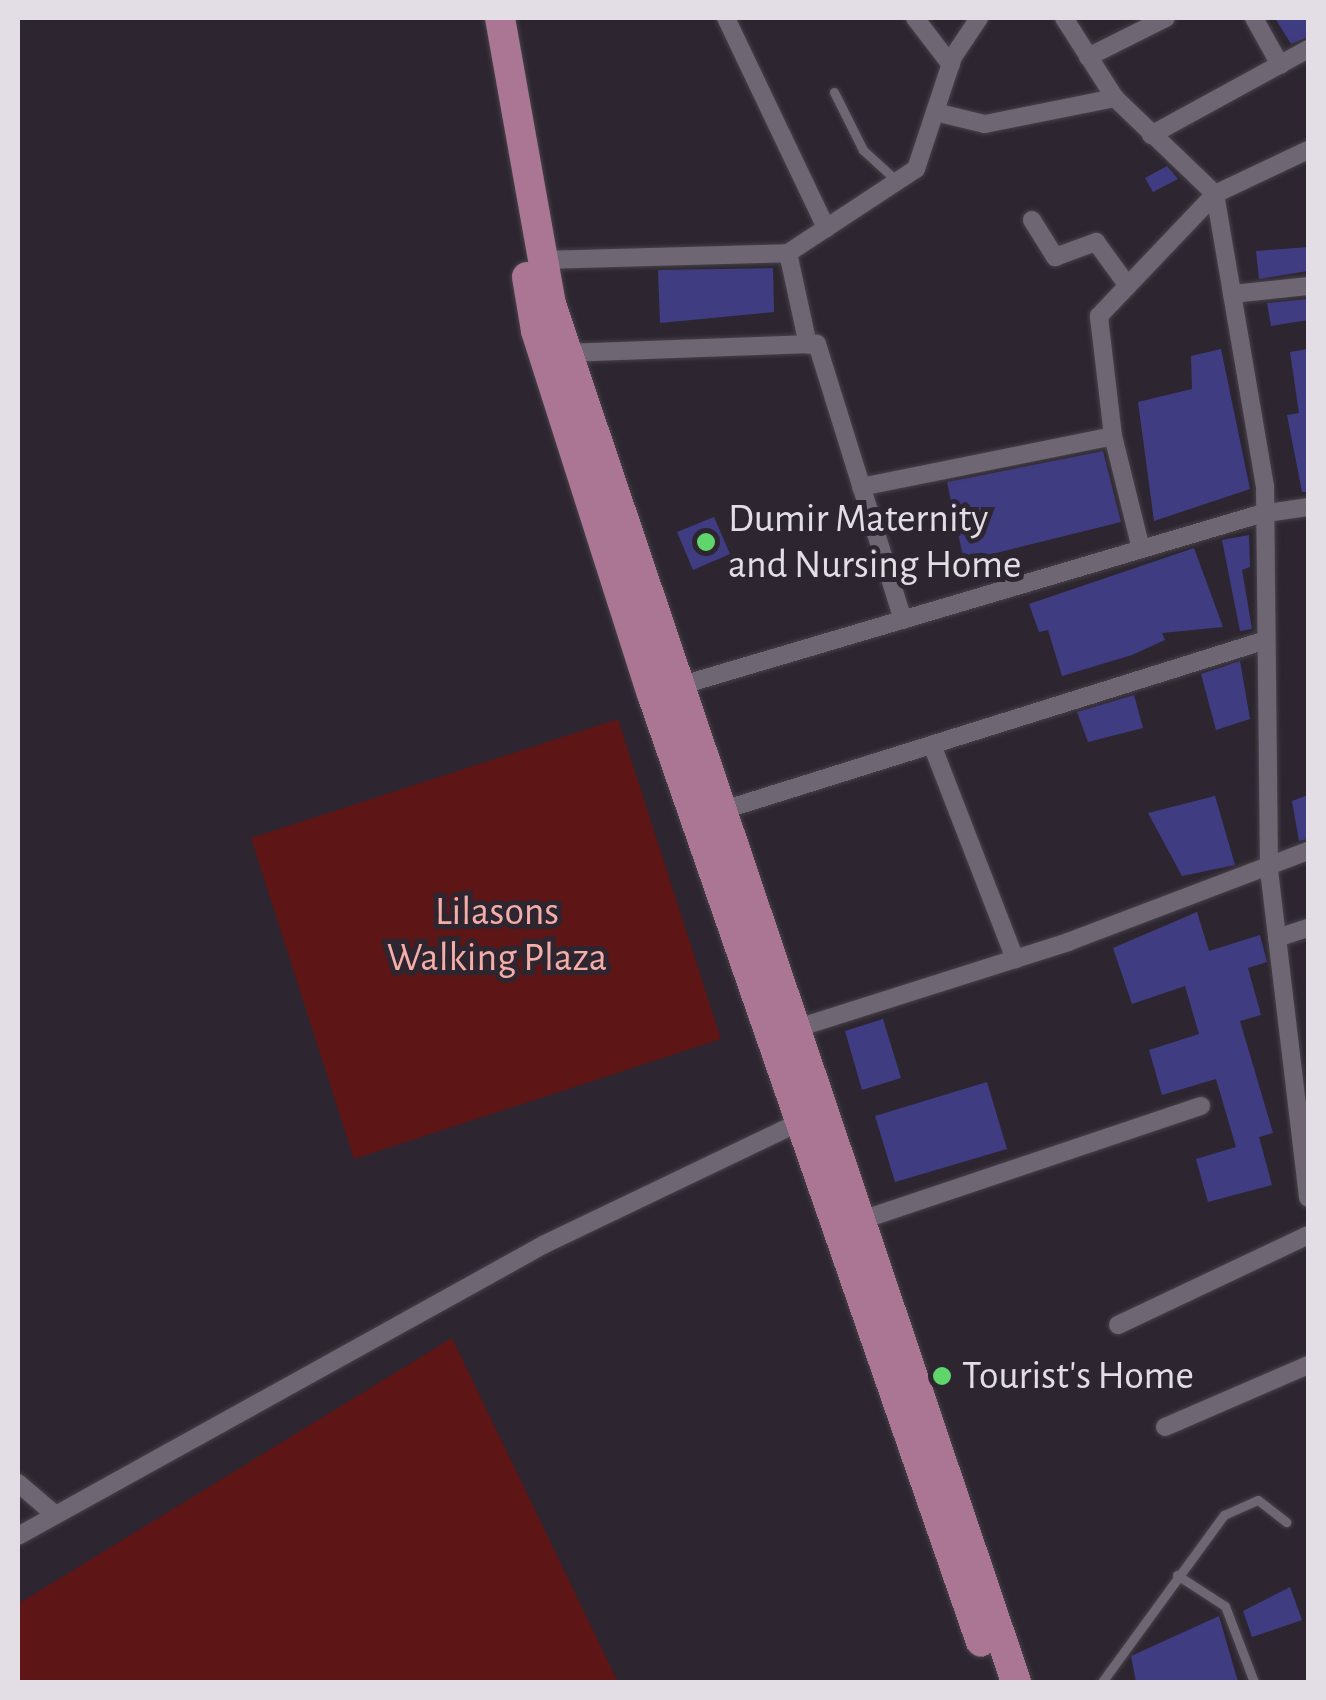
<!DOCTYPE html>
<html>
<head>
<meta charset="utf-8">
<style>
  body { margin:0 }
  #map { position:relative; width:1326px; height:1700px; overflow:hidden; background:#2d2630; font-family:"Alegreya Sans",sans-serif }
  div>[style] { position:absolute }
  .green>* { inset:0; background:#5e1516 }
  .building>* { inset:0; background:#403c82 }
  .roads { filter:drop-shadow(0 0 2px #474149) drop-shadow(0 0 2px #474149) }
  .lane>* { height:9px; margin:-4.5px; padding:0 4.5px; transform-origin:4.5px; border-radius:4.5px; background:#6e6672 }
  .street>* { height:18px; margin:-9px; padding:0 9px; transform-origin:9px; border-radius:9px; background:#6e6672 }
  .primary>* { height:30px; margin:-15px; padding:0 15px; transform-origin:15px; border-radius:15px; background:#ab7693 }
  .dots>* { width:28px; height:28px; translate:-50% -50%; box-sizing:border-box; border:5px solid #2d2630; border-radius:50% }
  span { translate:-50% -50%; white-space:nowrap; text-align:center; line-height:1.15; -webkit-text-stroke:10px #2d2630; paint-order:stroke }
  .poi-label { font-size:40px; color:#e3dee5 }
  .left { translate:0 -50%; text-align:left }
  .park-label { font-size:40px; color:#f5ada7 }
  .frame { position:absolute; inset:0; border:20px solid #e3dee5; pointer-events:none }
</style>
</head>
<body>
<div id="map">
  <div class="green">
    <i style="clip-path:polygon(618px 719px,721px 1039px,354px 1159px,251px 838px)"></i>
    <i style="clip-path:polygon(452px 1338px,618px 1682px,18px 1682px,18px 1604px)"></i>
  </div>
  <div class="building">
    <i style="clip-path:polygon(1275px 18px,1308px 18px,1308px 37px,1291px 44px)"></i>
    <i style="clip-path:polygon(1167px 166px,1178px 179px,1153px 192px,1145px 178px)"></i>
    <i style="clip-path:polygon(1308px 247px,1308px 271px,1259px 279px,1256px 251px)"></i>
    <i style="clip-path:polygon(773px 268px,774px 312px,660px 323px,658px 270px)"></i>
    <i style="clip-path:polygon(1307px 299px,1308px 320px,1271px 326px,1267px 303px)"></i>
    <i style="clip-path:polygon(1221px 349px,1250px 489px,1154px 521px,1138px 402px,1192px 389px,1191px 356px)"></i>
    <i style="clip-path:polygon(1308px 349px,1308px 492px,1302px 492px,1287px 415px,1299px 413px,1290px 352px)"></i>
    <i style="clip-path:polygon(1103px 451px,1121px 522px,964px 561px,947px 482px)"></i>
    <i style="clip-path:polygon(714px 517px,730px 554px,693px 570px,677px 532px)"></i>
    <i style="clip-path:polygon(1249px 535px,1250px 567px,1242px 570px,1252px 629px,1240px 631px,1222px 540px)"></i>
    <i style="clip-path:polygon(1194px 548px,1223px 627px,1162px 633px,1165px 640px,1132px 655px,1062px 676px,1048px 630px,1039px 632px,1029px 604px)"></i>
    <i style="clip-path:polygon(1240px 661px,1250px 719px,1216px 730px,1201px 674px)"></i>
    <i style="clip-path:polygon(1134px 695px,1143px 728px,1088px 742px,1077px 712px)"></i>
    <i style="clip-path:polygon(1308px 795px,1308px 839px,1299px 841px,1292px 801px)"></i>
    <i style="clip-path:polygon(1215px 796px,1235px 865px,1182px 876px,1148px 813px)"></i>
    <i style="clip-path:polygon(1197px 912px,1209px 951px,1260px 935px,1267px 962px,1248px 968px,1261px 1015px,1240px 1021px,1273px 1133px,1259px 1137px,1272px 1185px,1208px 1202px,1196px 1159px,1236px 1147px,1216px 1079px,1162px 1095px,1149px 1050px,1199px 1034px,1185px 986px,1132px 1004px,1113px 948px)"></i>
    <i style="clip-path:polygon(883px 1019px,901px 1078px,862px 1090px,845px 1031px)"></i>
    <i style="clip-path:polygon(987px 1082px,1007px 1149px,895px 1182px,875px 1116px)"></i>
    <i style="clip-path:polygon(1290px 1587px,1302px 1620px,1252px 1637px,1243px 1611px)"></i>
    <i style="clip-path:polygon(1219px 1616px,1238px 1682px,1136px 1682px,1131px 1656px)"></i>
  </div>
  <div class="roads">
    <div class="lane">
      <i style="left:834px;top:92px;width:65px;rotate:63.4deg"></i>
      <i style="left:863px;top:150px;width:46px;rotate:42.4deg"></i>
      <i style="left:1177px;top:1575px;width:57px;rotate:32.9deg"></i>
      <i style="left:1225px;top:1606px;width:81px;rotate:69.1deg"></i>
      <i style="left:1102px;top:1682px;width:207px;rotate:-53.9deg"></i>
      <i style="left:1224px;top:1515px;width:37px;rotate:-24deg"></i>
      <i style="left:1258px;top:1500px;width:36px;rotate:38deg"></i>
    </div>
    <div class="street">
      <i style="left:726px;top:18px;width:233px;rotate:64.5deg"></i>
      <i style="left:915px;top:18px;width:59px;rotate:52.5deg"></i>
      <i style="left:1064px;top:18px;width:95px;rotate:57.5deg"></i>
      <i style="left:1115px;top:98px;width:139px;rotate:43.8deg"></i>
      <i style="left:1215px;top:194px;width:296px;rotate:80.3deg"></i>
      <i style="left:1265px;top:486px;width:384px;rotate:89.4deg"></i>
      <i style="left:1269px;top:870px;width:330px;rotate:83.2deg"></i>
      <i style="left:1254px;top:18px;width:54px;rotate:61deg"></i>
      <i style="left:1088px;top:57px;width:87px;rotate:-26.6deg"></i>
      <i style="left:935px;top:112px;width:51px;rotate:13.5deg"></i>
      <i style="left:985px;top:124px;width:133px;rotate:-11.3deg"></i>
      <i style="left:1151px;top:135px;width:179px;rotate:-28.7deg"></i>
      <i style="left:1032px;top:220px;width:44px;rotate:58.1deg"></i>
      <i style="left:1055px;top:257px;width:44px;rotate:-20.1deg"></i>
      <i style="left:1096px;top:242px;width:54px;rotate:54deg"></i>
      <i style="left:788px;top:253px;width:94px;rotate:77.7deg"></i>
      <i style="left:542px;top:260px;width:246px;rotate:-1.6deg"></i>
      <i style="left:788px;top:253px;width:153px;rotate:-33.3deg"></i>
      <i style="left:916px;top:169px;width:118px;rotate:-71.7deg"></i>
      <i style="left:953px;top:57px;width:47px;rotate:-56.3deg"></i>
      <i style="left:1232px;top:294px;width:76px;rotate:-6deg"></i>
      <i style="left:567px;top:353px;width:250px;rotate:-2.1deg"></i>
      <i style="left:817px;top:344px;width:289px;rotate:72.7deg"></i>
      <i style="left:861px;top:487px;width:257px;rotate:-11.4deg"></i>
      <i style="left:1141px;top:549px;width:116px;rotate:-103.9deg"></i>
      <i style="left:1113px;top:436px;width:121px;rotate:-96.7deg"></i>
      <i style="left:1099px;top:316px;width:168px;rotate:-46.4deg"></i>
      <i style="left:1215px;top:194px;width:103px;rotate:-25.3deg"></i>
      <i style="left:672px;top:688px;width:613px;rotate:-16.48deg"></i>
      <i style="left:1260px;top:514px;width:49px;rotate:-8.3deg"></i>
      <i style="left:932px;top:745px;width:230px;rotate:68.8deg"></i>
      <i style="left:717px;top:812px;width:572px;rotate:-17.39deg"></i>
      <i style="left:1277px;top:938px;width:33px;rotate:-18deg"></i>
      <i style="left:788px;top:1031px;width:294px;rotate:-17.6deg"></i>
      <i style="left:1068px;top:942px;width:257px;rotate:-20.8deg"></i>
      <i style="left:859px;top:1221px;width:361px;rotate:-18.6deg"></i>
      <i style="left:1118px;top:1325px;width:210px;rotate:-25.3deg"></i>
      <i style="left:1165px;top:1427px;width:156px;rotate:-23.4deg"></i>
      <i style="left:18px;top:1483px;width:46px;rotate:40.6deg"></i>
      <i style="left:18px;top:1536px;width:602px;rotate:-28.99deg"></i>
      <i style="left:545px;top:1244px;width:283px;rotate:-25.6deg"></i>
    </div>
    <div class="primary">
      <i style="left:500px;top:18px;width:291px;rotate:79.9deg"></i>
      <i style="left:551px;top:304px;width:1454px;rotate:71.35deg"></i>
      <i style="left:527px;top:277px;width:55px;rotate:80.5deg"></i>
      <i style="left:536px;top:331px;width:381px;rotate:72.3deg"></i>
      <i style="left:652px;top:694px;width:1003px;rotate:70.86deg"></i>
    </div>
  </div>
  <div class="dots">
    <i style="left:706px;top:542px;background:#5fd56b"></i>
    <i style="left:942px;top:1376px;background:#5fd56b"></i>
  </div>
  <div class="poi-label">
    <span class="left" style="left:728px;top:542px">Dumir Maternity<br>and Nursing Home</span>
    <span class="left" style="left:962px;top:1376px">Tourist's Home</span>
  </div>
  <div class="park-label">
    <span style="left:497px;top:935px">Lilasons<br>Walking Plaza</span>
  </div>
  <div class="frame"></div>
</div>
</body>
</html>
